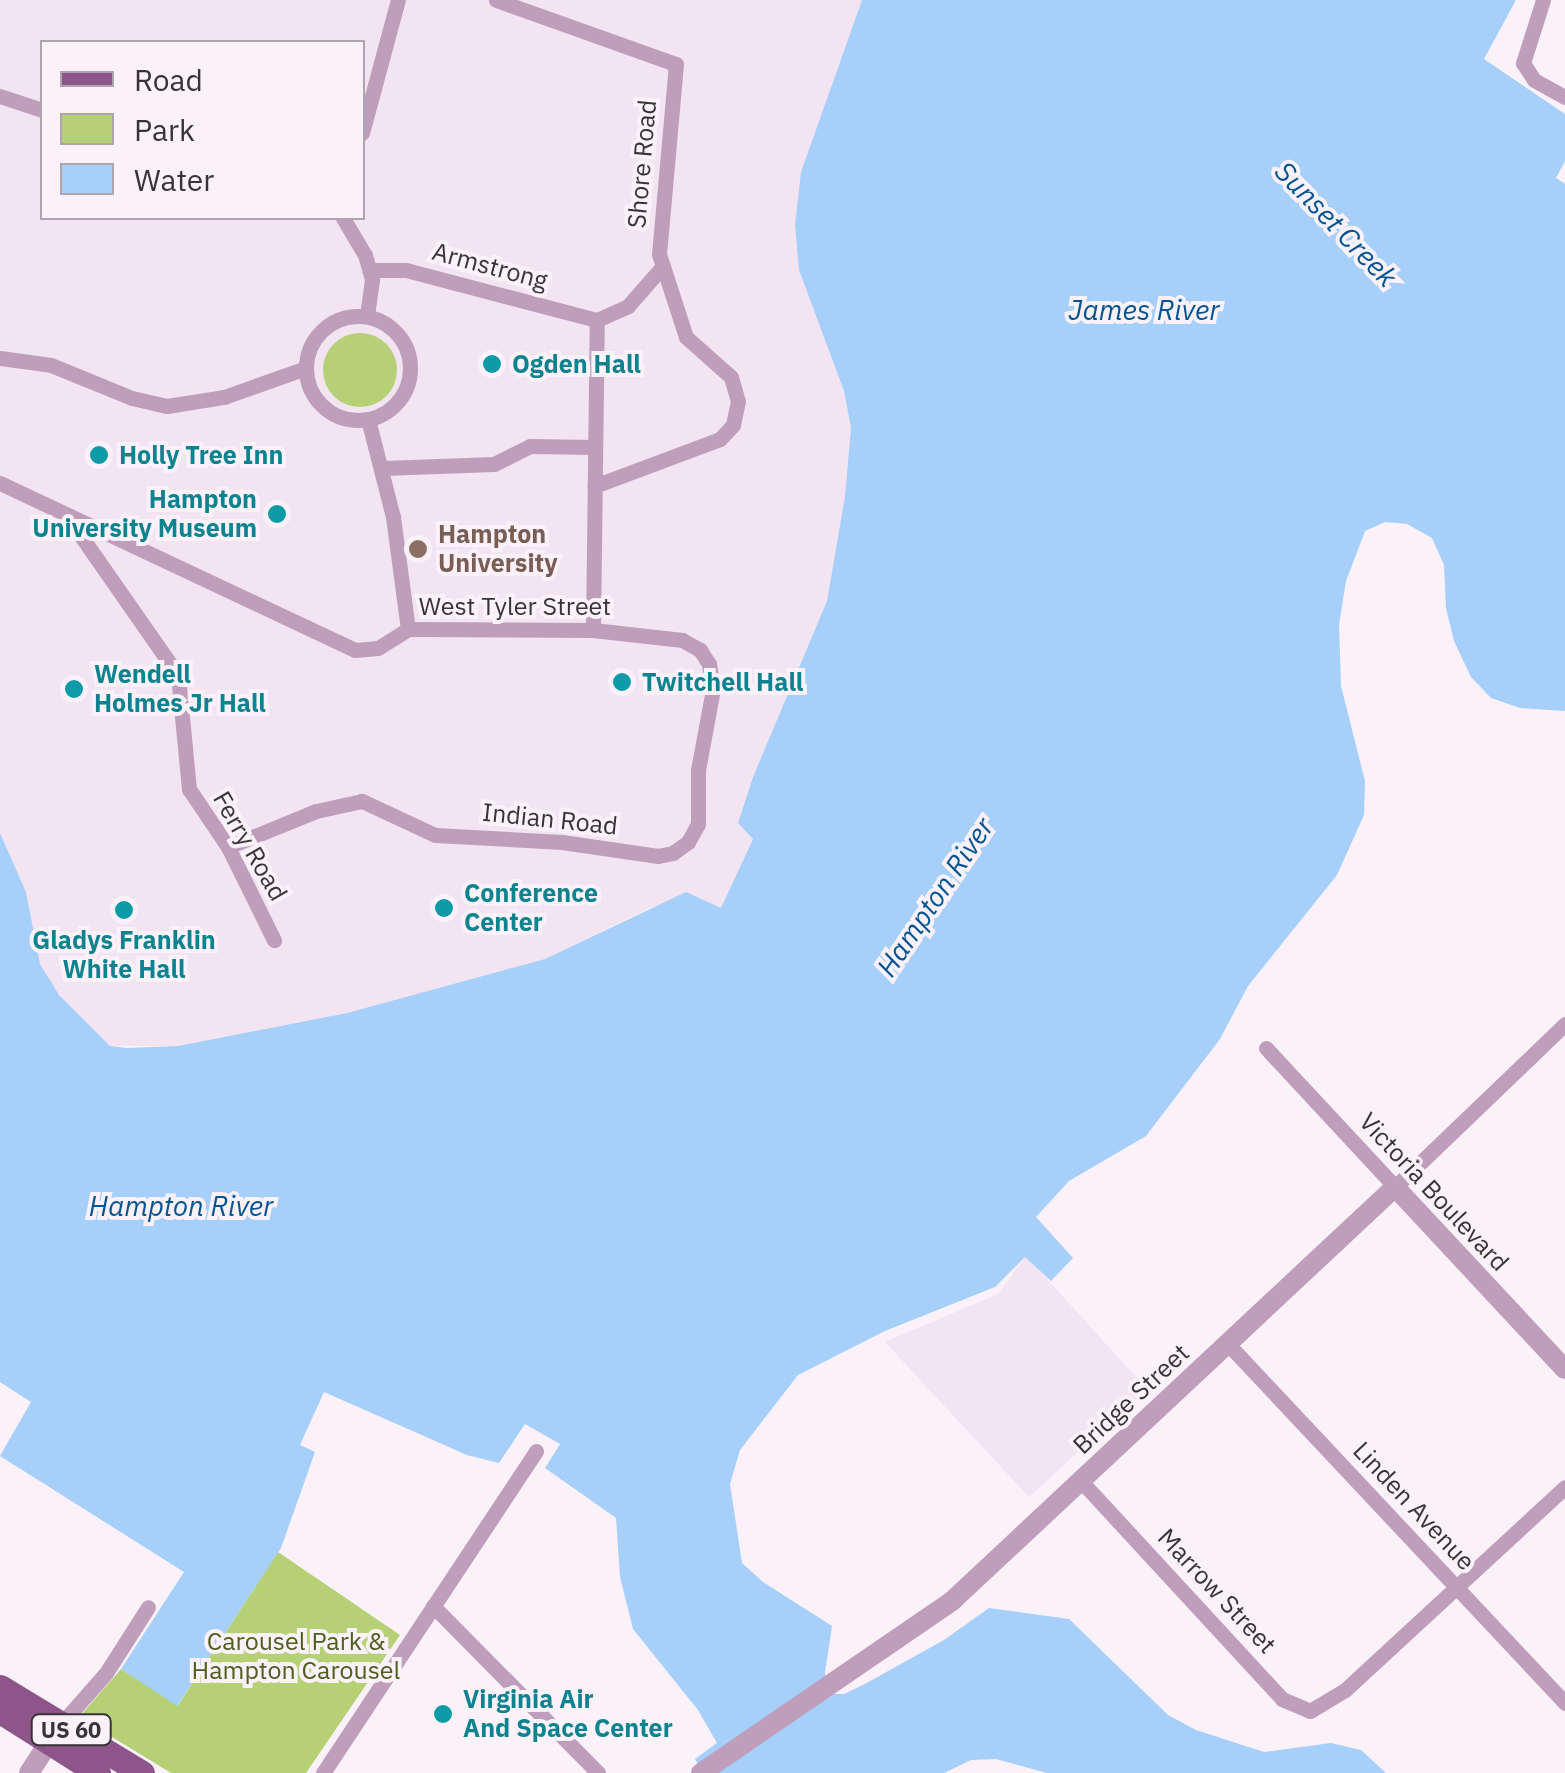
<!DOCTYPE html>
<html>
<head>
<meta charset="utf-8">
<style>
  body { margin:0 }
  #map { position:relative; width:1565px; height:1773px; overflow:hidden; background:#faf1f9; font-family:"IBM Plex Sans",sans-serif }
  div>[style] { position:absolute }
  .built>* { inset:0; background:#f3e4f2 }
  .green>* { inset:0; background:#b6d076 }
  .round { border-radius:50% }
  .water>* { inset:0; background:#a6cff9 }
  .minor>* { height:15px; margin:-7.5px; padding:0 7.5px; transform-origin:7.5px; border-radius:7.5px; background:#bf9ebb }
  .minor>.ring { margin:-7.5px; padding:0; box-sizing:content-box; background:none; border:15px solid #bf9ebb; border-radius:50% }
  .tertiary>* { height:20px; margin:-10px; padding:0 10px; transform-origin:10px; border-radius:10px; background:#bf9ebb }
  .primary>* { height:25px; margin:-12.5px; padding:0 12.5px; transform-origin:12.5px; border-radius:12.5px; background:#8e558a }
  .dots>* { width:28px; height:28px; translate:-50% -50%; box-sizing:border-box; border:5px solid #faf1f9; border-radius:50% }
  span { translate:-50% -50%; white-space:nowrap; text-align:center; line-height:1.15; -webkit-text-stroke:8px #faf1f9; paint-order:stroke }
  .shield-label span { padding:2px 8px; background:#faf1f9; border:2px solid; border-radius:8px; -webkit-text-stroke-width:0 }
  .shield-label { font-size:22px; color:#373437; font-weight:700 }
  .street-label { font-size:25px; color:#373437 }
  .culture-label { font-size:25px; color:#0d838f; font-weight:700 }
  .left { translate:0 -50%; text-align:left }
  .right { translate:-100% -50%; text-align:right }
  .education-label { font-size:25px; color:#785e54; font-weight:700 }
  .park-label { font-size:25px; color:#4e5e1d }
  .water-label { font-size:28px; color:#035492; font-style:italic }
  .legend { position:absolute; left:40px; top:40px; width:325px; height:180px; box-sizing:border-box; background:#faf1f9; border:2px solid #aca5ab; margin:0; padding:12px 18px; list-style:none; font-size:30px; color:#373437 }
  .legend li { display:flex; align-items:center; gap:20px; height:50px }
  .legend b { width:50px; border:2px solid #aca5ab }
</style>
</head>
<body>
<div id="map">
  <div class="built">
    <i style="clip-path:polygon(evenodd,0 0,862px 0,801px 172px,799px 270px,844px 391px,851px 428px,845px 496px,827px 601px,753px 777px,738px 823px,753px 838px,721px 909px,651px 907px,545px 959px,347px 1013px,178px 1046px,110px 1046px,59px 995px,40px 964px,26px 892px,0 833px,0 0,42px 42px,362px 42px,362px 218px,42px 218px,42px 42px)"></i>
    <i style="clip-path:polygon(1026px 1256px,1147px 1389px,1029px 1497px,885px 1342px,998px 1294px)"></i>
  </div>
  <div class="green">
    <i class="round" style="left:323px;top:333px;width:74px;height:74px"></i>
    <i style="clip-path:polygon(278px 1552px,400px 1635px,306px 1773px,171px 1773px,94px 1726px,86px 1728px,81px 1715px,121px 1669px,178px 1705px)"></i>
  </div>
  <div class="water">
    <i style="clip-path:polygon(862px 0,1516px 0,1484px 59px,1565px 114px,1565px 161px,1556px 178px,1565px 184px,1565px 711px,1520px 708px,1491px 698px,1471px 677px,1454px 641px,1446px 608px,1444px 565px,1432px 538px,1407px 524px,1385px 522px,1365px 531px,1346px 581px,1339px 625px,1341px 686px,1365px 781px,1364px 815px,1337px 875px,1248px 986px,1220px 1039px,1146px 1136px,1069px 1181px,1036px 1217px,1073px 1258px,1051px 1281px,1025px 1257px,995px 1287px,885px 1331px,798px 1375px,740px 1450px,730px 1484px,742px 1563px,763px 1582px,832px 1626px,825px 1673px,829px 1694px,844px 1694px,863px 1685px,944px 1640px,989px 1608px,1069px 1619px,1168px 1715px,1196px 1730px,1264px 1752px,1331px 1743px,1361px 1750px,1386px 1773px,1047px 1773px,996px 1759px,971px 1760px,944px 1773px,703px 1773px,695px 1759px,717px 1743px,698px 1710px,633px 1629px,620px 1577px,616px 1518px,545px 1468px,560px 1444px,525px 1424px,499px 1463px,467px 1455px,324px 1392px,300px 1445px,315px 1452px,281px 1548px,177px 1706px,121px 1669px,184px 1572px,0 1456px,31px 1402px,0 1382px,0 833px,26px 892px,40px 964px,59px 995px,110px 1046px,127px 1048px,178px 1046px,347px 1013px,545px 959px,686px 892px,721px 908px,753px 839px,738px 823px,753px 777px,827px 601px,845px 496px,851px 428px,844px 391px,799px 270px,795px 225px,801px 172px)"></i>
  </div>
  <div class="minor">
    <i style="left:496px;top:0;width:191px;rotate:19.6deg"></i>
    <i style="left:676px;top:64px;width:191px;rotate:95.1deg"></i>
    <i style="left:659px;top:254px;width:87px;rotate:72deg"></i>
    <i style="left:686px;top:337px;width:60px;rotate:41.6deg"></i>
    <i style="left:731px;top:377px;width:25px;rotate:74deg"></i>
    <i style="left:738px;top:401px;width:25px;rotate:102deg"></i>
    <i style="left:733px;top:425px;width:19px;rotate:133deg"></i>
    <i style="left:720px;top:439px;width:134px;rotate:159.5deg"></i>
    <i style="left:1543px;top:0;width:66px;rotate:107.6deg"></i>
    <i style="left:1523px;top:63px;width:20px;rotate:57deg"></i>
    <i style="left:1534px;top:80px;width:35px;rotate:29deg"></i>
    <i style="left:0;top:96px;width:44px;rotate:18.4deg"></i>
    <i style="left:362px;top:133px;width:138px;rotate:-74.9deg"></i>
    <i style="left:343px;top:218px;width:43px;rotate:59.3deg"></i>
    <i style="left:365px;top:255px;width:26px;rotate:74deg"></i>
    <i style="left:372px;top:280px;width:36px;rotate:98deg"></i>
    <i style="left:369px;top:270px;width:37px"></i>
    <i style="left:406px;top:270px;width:197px;rotate:14.7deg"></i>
    <i style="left:597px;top:320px;width:34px;rotate:-24deg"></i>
    <i style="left:628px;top:306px;width:53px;rotate:-48.8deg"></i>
    <i class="ring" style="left:306px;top:316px;width:89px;height:89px"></i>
    <i style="left:0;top:358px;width:51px;rotate:7.8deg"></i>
    <i style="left:51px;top:365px;width:87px;rotate:22.2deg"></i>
    <i style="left:132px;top:398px;width:36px;rotate:13deg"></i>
    <i style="left:167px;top:406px;width:58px;rotate:-9deg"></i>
    <i style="left:224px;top:397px;width:87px;rotate:-19.5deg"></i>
    <i style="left:368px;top:419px;width:101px;rotate:75.7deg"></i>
    <i style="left:393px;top:517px;width:113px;rotate:82.4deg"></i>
    <i style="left:383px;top:468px;width:111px;rotate:-2.1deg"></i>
    <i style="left:494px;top:464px;width:40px;rotate:-26.6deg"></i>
    <i style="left:530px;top:446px;width:64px;rotate:0.9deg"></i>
    <i style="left:0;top:483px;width:392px;rotate:25.2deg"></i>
    <i style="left:355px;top:650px;width:23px;rotate:-5deg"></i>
    <i style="left:378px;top:648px;width:36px;rotate:-32deg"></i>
    <i style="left:408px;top:629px;width:185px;rotate:0.3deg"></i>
    <i style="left:593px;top:630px;width:90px;rotate:6.4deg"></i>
    <i style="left:682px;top:640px;width:21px;rotate:29deg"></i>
    <i style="left:700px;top:650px;width:17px;rotate:57deg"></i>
    <i style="left:709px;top:664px;width:25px;rotate:81deg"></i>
    <i style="left:713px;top:689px;width:82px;rotate:100.5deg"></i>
    <i style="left:698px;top:770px;width:54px;rotate:90deg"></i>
    <i style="left:698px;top:824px;width:21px;rotate:119deg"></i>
    <i style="left:688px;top:842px;width:19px;rotate:144deg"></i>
    <i style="left:673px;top:853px;width:15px;rotate:169deg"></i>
    <i style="left:658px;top:856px;width:97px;rotate:-171.7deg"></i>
    <i style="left:562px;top:842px;width:127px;rotate:-176.8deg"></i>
    <i style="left:435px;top:835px;width:81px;rotate:-155deg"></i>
    <i style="left:362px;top:801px;width:47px;rotate:167.7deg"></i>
    <i style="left:316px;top:811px;width:95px;rotate:157.8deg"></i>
    <i style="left:67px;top:516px;width:194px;rotate:55.1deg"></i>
    <i style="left:178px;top:675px;width:115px;rotate:84.5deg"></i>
    <i style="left:189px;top:789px;width:70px;rotate:56.1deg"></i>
    <i style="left:228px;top:847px;width:104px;rotate:63.7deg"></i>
    <i style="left:593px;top:630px;width:310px;rotate:-89.3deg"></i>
    <i style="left:1266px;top:1048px;width:190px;rotate:47.1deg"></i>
    <i style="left:1395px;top:1187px;width:236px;rotate:-43.8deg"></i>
    <i style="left:1227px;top:1343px;width:494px;rotate:46.8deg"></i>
    <i style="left:1081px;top:1481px;width:297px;rotate:47.3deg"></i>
    <i style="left:1282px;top:1699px;width:30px;rotate:23deg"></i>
    <i style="left:1310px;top:1711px;width:41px;rotate:-31deg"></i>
    <i style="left:1345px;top:1690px;width:299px;rotate:-42.7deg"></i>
    <i style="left:433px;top:1606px;width:235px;rotate:45.3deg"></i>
    <i style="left:61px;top:1724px;width:68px;rotate:-48.6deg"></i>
    <i style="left:106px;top:1673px;width:78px;rotate:-57.5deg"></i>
    <i style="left:323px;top:1773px;width:386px;rotate:-56.5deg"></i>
  </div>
  <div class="tertiary">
    <i style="left:29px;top:1773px;width:51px;rotate:-56.9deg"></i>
    <i style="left:701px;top:1773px;width:304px;rotate:-34.4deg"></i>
    <i style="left:952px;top:1601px;width:606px;rotate:-43.06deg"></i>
    <i style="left:1395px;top:1187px;width:249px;rotate:47deg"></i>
  </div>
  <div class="primary">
    <i style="left:0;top:1687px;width:166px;rotate:31.2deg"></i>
    <i style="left:0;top:1711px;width:116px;rotate:32.3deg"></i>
  </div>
  <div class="dots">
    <i style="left:492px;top:364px;background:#0f9aa8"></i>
    <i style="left:99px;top:455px;background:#0f9aa8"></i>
    <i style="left:277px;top:514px;background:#0f9aa8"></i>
    <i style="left:418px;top:549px;background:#8d6e63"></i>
    <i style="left:622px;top:682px;background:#0f9aa8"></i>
    <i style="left:74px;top:689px;background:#0f9aa8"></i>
    <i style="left:444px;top:908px;background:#0f9aa8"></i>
    <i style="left:124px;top:910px;background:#0f9aa8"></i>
    <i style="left:443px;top:1714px;background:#0f9aa8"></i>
  </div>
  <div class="shield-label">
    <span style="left:71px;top:1730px">US 60</span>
  </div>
  <div class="street-label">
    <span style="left:642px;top:164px;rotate:-85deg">Shore Road</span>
    <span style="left:490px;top:266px;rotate:15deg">Armstrong</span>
    <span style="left:515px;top:606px">West Tyler Street</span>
    <span style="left:550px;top:819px;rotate:6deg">Indian Road</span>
    <span style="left:250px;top:846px;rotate:60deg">Ferry Road</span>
    <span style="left:1434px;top:1192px;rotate:47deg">Victoria Boulevard</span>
    <span style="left:1131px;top:1399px;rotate:-43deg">Bridge Street</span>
    <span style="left:1414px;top:1506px;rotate:47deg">Linden Avenue</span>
    <span style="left:1217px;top:1591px;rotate:47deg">Marrow Street</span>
  </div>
  <div class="culture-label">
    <span class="left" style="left:512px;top:364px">Ogden Hall</span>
    <span class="left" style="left:119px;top:455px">Holly Tree Inn</span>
    <span class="right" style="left:257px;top:514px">Hampton<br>University Museum</span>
    <span class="left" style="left:94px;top:689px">Wendell<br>Holmes Jr Hall</span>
    <span class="left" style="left:642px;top:682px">Twitchell Hall</span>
    <span class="left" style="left:464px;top:908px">Conference<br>Center</span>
    <span style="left:124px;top:955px">Gladys Franklin<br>White Hall</span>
    <span class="left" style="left:463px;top:1714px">Virginia Air<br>And Space Center</span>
  </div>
  <div class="education-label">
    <span class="left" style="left:438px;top:549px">Hampton<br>University</span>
  </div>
  <div class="park-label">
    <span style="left:296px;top:1656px">Carousel Park &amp;<br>Hampton Carousel</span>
  </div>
  <div class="water-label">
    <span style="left:1336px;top:224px;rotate:46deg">Sunset Creek</span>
    <span style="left:1144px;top:310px">James River</span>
    <span style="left:935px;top:897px;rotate:-56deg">Hampton River</span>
    <span style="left:181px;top:1206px">Hampton River</span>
  </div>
  <ul class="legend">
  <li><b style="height:12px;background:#8e558a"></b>Road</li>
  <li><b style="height:28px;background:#b6d076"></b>Park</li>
  <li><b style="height:28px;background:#a6cff9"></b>Water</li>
  </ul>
</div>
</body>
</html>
